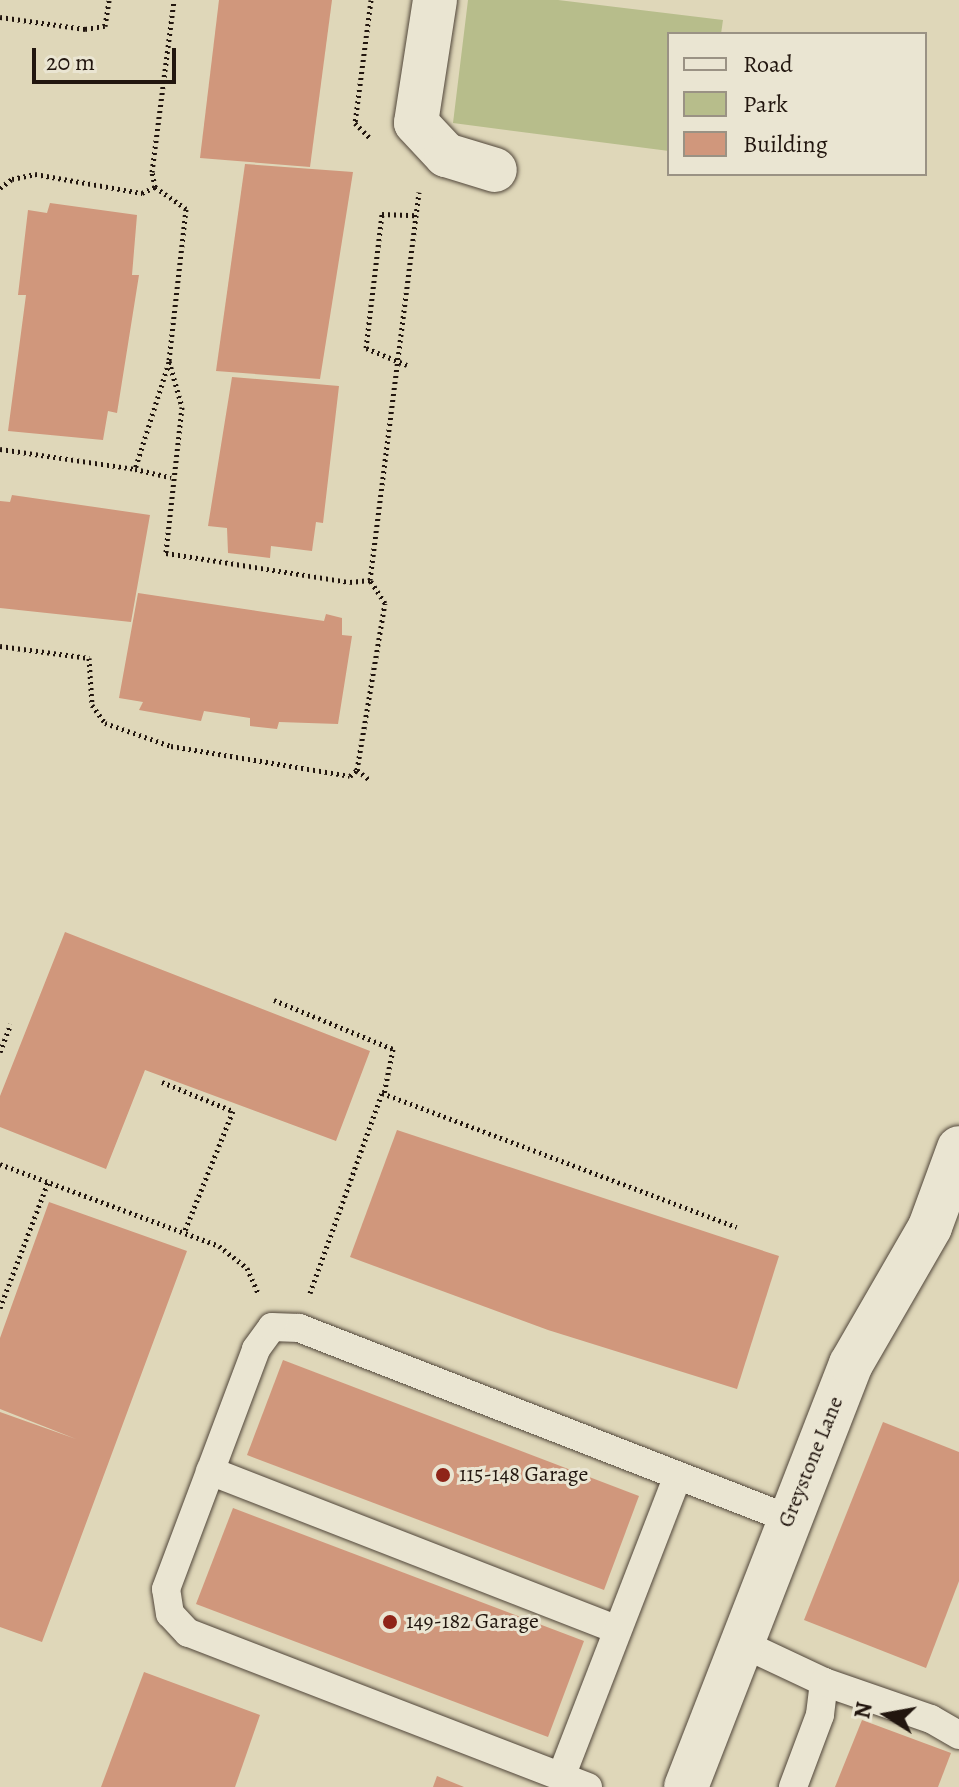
<!DOCTYPE html>
<html>
<head>
<meta charset="utf-8">
<style>
  body { margin:0 }
  #map { position:relative; width:959px; height:1787px; overflow:hidden; background:#dfd7b9; font-family:Alegreya,serif }
  div>[style] { position:absolute }
  .green>* { inset:0; background:#b7bd8b }
  .building>* { inset:0; background:#d0977c }
  .path>* { height:5px; margin-top:-2.5px; transform-origin:0; background:repeating-linear-gradient(90deg,#22160f 0 2px,transparent 0 6px) }
  .roads { filter:drop-shadow(0 0 2px #51463a) drop-shadow(0 0 2px #51463a) }
  .service>* { height:28px; margin:-14px; padding:0 14px; transform-origin:14px; border-radius:14px; background:#eae5d2 }
  .minor>* { height:44px; margin:-22px; padding:0 22px; transform-origin:22px; border-radius:22px; background:#eae5d2 }
  .dots>* { width:22px; height:22px; translate:-50% -50%; box-sizing:border-box; border:4px solid #eae5d2; border-radius:50% }
  span { translate:-50% -50%; white-space:nowrap; text-align:center; line-height:1.15; -webkit-text-stroke:6px #eae5d2; paint-order:stroke }
  .street-label { font-size:22px; color:#22160f }
  .poi-label { font-size:22px; color:#22160f }
  .left { translate:0 -50%; text-align:left }
  .legend { position:absolute; left:667px; top:32px; width:260px; height:144px; box-sizing:border-box; background:#eae5d2; border:2px solid #9a9284; margin:0; padding:10px 14px; list-style:none; font-size:24px; color:#22160f }
  .legend li { display:flex; align-items:center; gap:16px; height:40px }
  .legend b { width:40px; border:2px solid #9a9284 }
  .north { position:absolute; left:847px; top:1675px; width:80px; height:80px; -webkit-text-stroke:6px #eae5d2; paint-order:stroke; rotate:281deg; font-size:22px; font-weight:700; line-height:32px; text-align:center; color:#22160f }
  .north::after { content:''; display:block; margin:auto; width:28px; height:36px; background:#22160f; clip-path:polygon(50% 0,100% 100%,50% 72%,0 100%) }
  .scale { position:absolute; left:32px; top:48px; width:144px; height:36px; box-sizing:border-box; border:4px solid #22160f; border-top:0; padding-left:10px; font-size:24px; line-height:28px; white-space:nowrap; color:#22160f; -webkit-text-stroke:6px #eae5d2; paint-order:stroke }
</style>
</head>
<body>
<div id="map">
  <div class="green">
    <i style="clip-path:polygon(468px 0,558px 0,723px 20px,721px 34px,669px 34px,669px 151px,453px 123px)"></i>
  </div>
  <div class="building">
    <i style="clip-path:polygon(219px 0,332px 0,310px 167px,200px 158px)"></i>
    <i style="clip-path:polygon(245px 164px,353px 172px,320px 379px,216px 371px)"></i>
    <i style="clip-path:polygon(50px 203px,137px 215px,132px 275px,139px 275px,117px 413px,108px 411px,103px 440px,8px 431px,26px 295px,18px 295px,28px 210px,47px 213px)"></i>
    <i style="clip-path:polygon(232px 377px,339px 386px,323px 523px,316px 522px,312px 551px,271px 546px,270px 558px,228px 553px,227px 528px,208px 526px)"></i>
    <i style="clip-path:polygon(12px 495px,150px 515px,131px 622px,0 608px,0 501px,10px 502px)"></i>
    <i style="clip-path:polygon(138px 593px,324px 621px,326px 614px,342px 618px,342px 635px,352px 636px,338px 724px,279px 722px,277px 729px,250px 726px,250px 718px,204px 711px,201px 721px,139px 710px,143px 702px,119px 698px)"></i>
    <i style="clip-path:polygon(65px 932px,370px 1051px,336px 1141px,145px 1070px,106px 1169px,0 1127px,0 1096px)"></i>
    <i style="clip-path:polygon(397px 1130px,779px 1256px,737px 1389px,548px 1330px,350px 1257px)"></i>
    <i style="clip-path:polygon(49px 1202px,187px 1251px,42px 1642px,0 1627px,0 1412px,76px 1439px,0 1409px,0 1338px)"></i>
    <i style="clip-path:polygon(283px 1360px,639px 1496px,604px 1590px,247px 1455px)"></i>
    <i style="clip-path:polygon(883px 1422px,959px 1452px,959px 1581px,926px 1668px,804px 1620px)"></i>
    <i style="clip-path:polygon(233px 1508px,584px 1641px,548px 1737px,196px 1604px)"></i>
    <i style="clip-path:polygon(144px 1672px,260px 1715px,235px 1787px,101px 1787px)"></i>
    <i style="clip-path:polygon(862px 1720px,951px 1753px,938px 1787px,835px 1787px)"></i>
    <i style="clip-path:polygon(437px 1776px,464px 1787px,433px 1787px)"></i>
  </div>
  <div class="path">
    <i style="left:371px;top:0;width:124px;rotate:97.4deg"></i>
    <i style="left:355px;top:123px;width:23px;rotate:45deg"></i>
    <i style="left:0;top:17px;width:86px;rotate:8deg"></i>
    <i style="left:85px;top:29px;width:20px;rotate:-9deg"></i>
    <i style="left:105px;top:26px;width:26px;rotate:-81deg"></i>
    <i style="left:155px;top:187px;width:38px;rotate:35deg"></i>
    <i style="left:186px;top:209px;width:153px;rotate:96.4deg"></i>
    <i style="left:169px;top:361px;width:48px;rotate:74.2deg"></i>
    <i style="left:182px;top:407px;width:147px;rotate:96.3deg"></i>
    <i style="left:166px;top:553px;width:186px;rotate:9deg"></i>
    <i style="left:350px;top:582px;width:20px;rotate:-6deg"></i>
    <i style="left:0;top:188px;width:15px;rotate:-37deg"></i>
    <i style="left:12px;top:179px;width:24px;rotate:-12deg"></i>
    <i style="left:35px;top:174px;width:109px;rotate:10.1deg"></i>
    <i style="left:142px;top:193px;width:14px;rotate:-25deg"></i>
    <i style="left:155px;top:187px;width:15px;rotate:-101deg"></i>
    <i style="left:152px;top:172px;width:173px;rotate:-82.7deg"></i>
    <i style="left:169px;top:362px;width:112px;rotate:107.6deg"></i>
    <i style="left:135px;top:469px;width:37px;rotate:13deg"></i>
    <i style="left:407px;top:365px;width:44px;rotate:-157.5deg"></i>
    <i style="left:366px;top:348px;width:135px;rotate:-83.2deg"></i>
    <i style="left:382px;top:214px;width:33px;rotate:2deg"></i>
    <i style="left:0;top:449px;width:136px;rotate:8.4deg"></i>
    <i style="left:0;top:646px;width:90px;rotate:7.7deg"></i>
    <i style="left:89px;top:658px;width:47px;rotate:86.3deg"></i>
    <i style="left:92px;top:705px;width:22px;rotate:54deg"></i>
    <i style="left:105px;top:723px;width:70px;rotate:19.2deg"></i>
    <i style="left:171px;top:746px;width:181px;rotate:9.5deg"></i>
    <i style="left:350px;top:776px;width:9px;rotate:-41deg"></i>
    <i style="left:357px;top:770px;width:169px;rotate:-80.5deg"></i>
    <i style="left:385px;top:603px;width:27px;rotate:-123deg"></i>
    <i style="left:370px;top:580px;width:391px;rotate:-82.8deg"></i>
    <i style="left:357px;top:770px;width:16px;rotate:38deg"></i>
    <i style="left:274px;top:1000px;width:129px;rotate:22.4deg"></i>
    <i style="left:393px;top:1049px;width:46px;rotate:101.3deg"></i>
    <i style="left:0;top:1052px;width:30px;rotate:-69deg"></i>
    <i style="left:162px;top:1082px;width:77px;rotate:22.2deg"></i>
    <i style="left:233px;top:1111px;width:131px;rotate:111.9deg"></i>
    <i style="left:0;top:1164px;width:234px;rotate:20.5deg"></i>
    <i style="left:219px;top:1246px;width:36px;rotate:38deg"></i>
    <i style="left:247px;top:1268px;width:27px;rotate:66deg"></i>
    <i style="left:310px;top:1293px;width:213px;rotate:-70.2deg"></i>
    <i style="left:382px;top:1093px;width:379px;rotate:20.7deg"></i>
    <i style="left:0;top:1308px;width:135px;rotate:-69.1deg"></i>
  </div>
  <div class="roads">
    <div class="service">
      <i style="left:210px;top:1471px;width:437px;rotate:21.3deg"></i>
      <i style="left:739px;top:1642px;width:94px;rotate:25.2deg"></i>
      <i style="left:824px;top:1682px;width:33px;rotate:97deg"></i>
      <i style="left:820px;top:1715px;width:77px;rotate:110.6deg"></i>
      <i style="left:824px;top:1682px;width:113px;rotate:19.1deg"></i>
      <i style="left:931px;top:1719px;width:32px;rotate:30deg"></i>
      <i style="left:561px;top:1777px;width:323px;rotate:-68.8deg"></i>
      <i style="left:588px;top:1787px;width:429px;rotate:-158.9deg"></i>
      <i style="left:188px;top:1633px;width:26px;rotate:-133deg"></i>
      <i style="left:170px;top:1614px;width:25px;rotate:-99deg"></i>
      <i style="left:166px;top:1589px;width:256px;rotate:-69.4deg"></i>
      <i style="left:256px;top:1349px;width:27px;rotate:-54deg"></i>
      <i style="left:272px;top:1327px;width:27px;rotate:2deg"></i>
      <i style="left:299px;top:1328px;width:524px;rotate:21.27deg"></i>
    </div>
    <div class="minor">
      <i style="left:435px;top:0;width:124px;rotate:98.8deg"></i>
      <i style="left:416px;top:123px;width:44px;rotate:46.8deg"></i>
      <i style="left:446px;top:155px;width:51px;rotate:17deg"></i>
      <i style="left:686px;top:1787px;width:454px;rotate:-68.7deg"></i>
      <i style="left:851px;top:1364px;width:158px;rotate:-60deg"></i>
      <i style="left:930px;top:1227px;width:84px;rotate:-69.8deg"></i>
    </div>
  </div>
  <div class="dots">
    <i style="left:443px;top:1475px;background:#8f2418"></i>
    <i style="left:390px;top:1622px;background:#8f2418"></i>
  </div>
  <div class="street-label">
    <span style="left:811px;top:1462px;rotate:-68deg">Greystone Lane</span>
  </div>
  <div class="poi-label">
    <span class="left" style="left:459px;top:1475px">115-148 Garage</span>
    <span class="left" style="left:406px;top:1622px">149-182 Garage</span>
  </div>
  <ul class="legend">
  <li><b style="height:10px;background:#eae5d2"></b>Road</li>
  <li><b style="height:22px;background:#b7bd8b"></b>Park</li>
  <li><b style="height:22px;background:#d0977c"></b>Building</li>
  </ul>
  <div class="north">N</div>
  <div class="scale">20 m</div>
</div>
</body>
</html>
